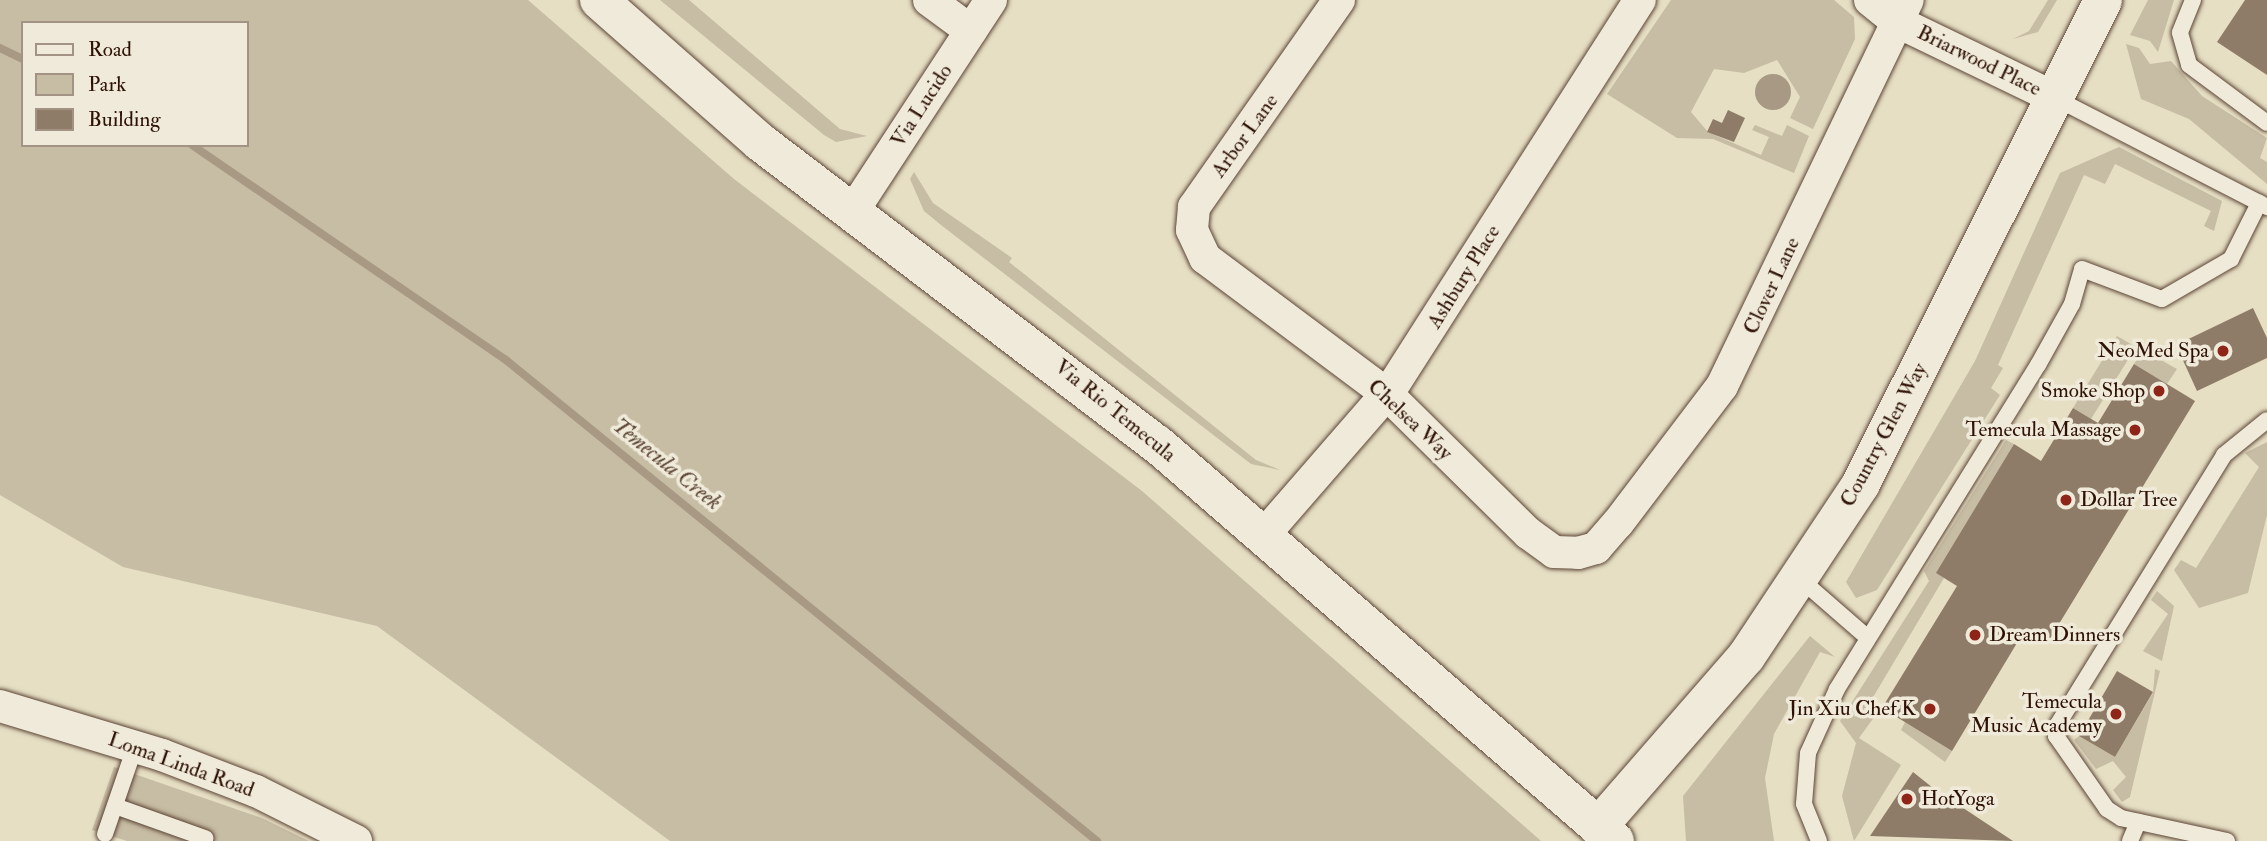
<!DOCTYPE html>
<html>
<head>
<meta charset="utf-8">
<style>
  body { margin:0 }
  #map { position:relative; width:2267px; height:841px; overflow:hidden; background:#e6dfc4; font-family:"IM FELL Double Pica",serif }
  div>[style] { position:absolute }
  .green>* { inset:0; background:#c7bca4 }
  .water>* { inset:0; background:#a79983 }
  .round { border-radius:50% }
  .stream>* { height:8px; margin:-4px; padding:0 4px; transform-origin:4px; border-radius:4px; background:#a79983 }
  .building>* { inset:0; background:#8e7c68 }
  .roads { filter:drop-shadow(0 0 2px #5c4435) drop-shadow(0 0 2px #5c4435) }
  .lane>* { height:16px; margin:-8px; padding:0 8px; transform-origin:8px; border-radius:8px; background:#efead9 }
  .street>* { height:32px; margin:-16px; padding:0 16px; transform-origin:16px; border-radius:16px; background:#efead9 }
  .secondary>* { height:38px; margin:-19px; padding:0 19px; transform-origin:19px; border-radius:19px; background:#efead9 }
  .dots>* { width:19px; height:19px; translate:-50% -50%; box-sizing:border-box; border:4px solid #efead9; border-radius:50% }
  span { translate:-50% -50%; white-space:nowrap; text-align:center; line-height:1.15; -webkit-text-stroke:7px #efead9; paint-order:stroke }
  .street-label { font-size:21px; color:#2e1105 }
  .poi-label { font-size:21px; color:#2e1105 }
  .right { translate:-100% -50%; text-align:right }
  .left { translate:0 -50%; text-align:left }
  .water-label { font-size:23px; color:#5e4737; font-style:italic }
  .legend { position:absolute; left:21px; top:21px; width:228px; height:126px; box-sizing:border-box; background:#efead9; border:2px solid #a29384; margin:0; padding:9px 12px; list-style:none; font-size:21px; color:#2e1105 }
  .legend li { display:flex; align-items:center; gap:14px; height:35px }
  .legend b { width:35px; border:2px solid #a29384 }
</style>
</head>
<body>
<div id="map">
  <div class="green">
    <i style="clip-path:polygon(evenodd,0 0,528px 0,734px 179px,1142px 491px,1541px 841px,670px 841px,377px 626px,123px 567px,0 495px,0 0,23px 23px,247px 23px,247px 145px,23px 145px,23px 23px)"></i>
    <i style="clip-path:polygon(660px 0,689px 0,840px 129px,867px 136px,836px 142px,824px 135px)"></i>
    <i style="clip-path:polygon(1671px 0,1834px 0,1854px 17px,1855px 39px,1813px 129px,1790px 118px,1800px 97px,1777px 60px,1744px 73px,1714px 69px,1691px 112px,1708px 132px,1761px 155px,1769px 137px,1752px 130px,1755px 125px,1782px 136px,1787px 125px,1809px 136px,1794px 173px,1713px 139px,1677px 138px,1607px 94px)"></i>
    <i style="clip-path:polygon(2048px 0,2057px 0,2038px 32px,2013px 39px,2029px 31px)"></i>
    <i style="clip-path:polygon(2148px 0,2174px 0,2158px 52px,2150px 41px,2130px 35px)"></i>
    <i style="clip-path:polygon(2126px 44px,2139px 48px,2150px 64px,2171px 61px,2202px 96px,2267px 138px,2260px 158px,2267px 162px,2267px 184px,2189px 119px,2141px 99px)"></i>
    <i style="clip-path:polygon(2119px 147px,2222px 201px,2214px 231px,2204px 226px,2211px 211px,2115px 164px,2105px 184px,2084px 175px,1998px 365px,2003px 368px,1991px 388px,2000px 395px,1877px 590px,1856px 598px,1846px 582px,1975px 361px,2060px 173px)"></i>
    <i style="clip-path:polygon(914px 172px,933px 203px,1012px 258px,1009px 262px,1256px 460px,1280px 470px,1251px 464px,941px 225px,924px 211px,910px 179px)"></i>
    <i style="clip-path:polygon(2117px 336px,2136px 347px,2091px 419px,2073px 408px)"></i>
    <i style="clip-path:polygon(2143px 350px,2177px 369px,2167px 384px,2134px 364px)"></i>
    <i style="clip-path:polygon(2006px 440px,2014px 444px,1937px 573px,1944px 578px,1866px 709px,1875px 716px,1859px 738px,1901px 765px,1854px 841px,1842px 796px,1856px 743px,1840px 721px,1929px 581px,1924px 571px)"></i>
    <i style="clip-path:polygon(2267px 442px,2267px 515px,2248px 593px,2199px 608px,2174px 570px,2181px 560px,2196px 568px,2259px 467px,2245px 453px)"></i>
    <i style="clip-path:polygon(2157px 591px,2174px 606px,2162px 661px,2143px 651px,2168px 614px,2151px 600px)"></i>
    <i style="clip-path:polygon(1810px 636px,1835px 657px,1820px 652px,1774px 734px,1765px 778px,1774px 841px,1686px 841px,1683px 796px)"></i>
    <i style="clip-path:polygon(2155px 669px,2160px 671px,2130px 797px,2122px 802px,2113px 790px,2126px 777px,2113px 761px,2096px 769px,2074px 740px,2079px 736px,2115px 757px,2153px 693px)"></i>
    <i style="clip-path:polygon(1905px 722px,1952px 751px,1945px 762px,1901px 730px)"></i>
    <i style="clip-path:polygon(114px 767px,262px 818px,309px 841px,127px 841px,92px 830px)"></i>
  </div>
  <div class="water">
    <i class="round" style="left:1755px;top:74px;width:36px;height:36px"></i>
  </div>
  <div class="stream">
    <i style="left:0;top:48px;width:25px;rotate:26deg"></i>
    <i style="left:192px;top:145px;width:381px;rotate:34.4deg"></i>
    <i style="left:506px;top:360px;width:762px;rotate:39.14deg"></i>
  </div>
  <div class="building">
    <i style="clip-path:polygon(2245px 0,2267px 0,2267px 75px,2217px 42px)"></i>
    <i style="clip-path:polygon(1728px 110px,1745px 118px,1734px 142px,1707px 132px,1713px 119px,1722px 123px)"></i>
    <i style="clip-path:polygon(2253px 308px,2267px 338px,2267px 358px,2197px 391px,2176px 345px)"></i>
    <i style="clip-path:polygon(2134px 364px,2195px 401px,2048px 642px,2026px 628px,1952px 751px,1882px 708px,1957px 586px,1936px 573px,2014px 444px,2041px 461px,2073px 408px,2098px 423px)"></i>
    <i style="clip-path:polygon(2117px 671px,2153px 692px,2115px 757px,2079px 736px)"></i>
    <i style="clip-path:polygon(1913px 772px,1933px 788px,2013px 841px,1870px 836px)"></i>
  </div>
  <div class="roads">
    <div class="lane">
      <i style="left:2193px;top:0;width:35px;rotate:112deg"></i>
      <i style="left:2180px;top:33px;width:33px;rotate:74deg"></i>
      <i style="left:2189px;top:65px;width:97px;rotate:36.6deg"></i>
      <i style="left:2053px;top:97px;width:241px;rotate:27.2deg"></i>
      <i style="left:1799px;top:578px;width:91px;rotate:41deg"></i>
      <i style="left:115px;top:806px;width:96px;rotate:19.6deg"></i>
      <i style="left:105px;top:834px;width:92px;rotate:-71deg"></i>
      <i style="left:1819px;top:841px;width:40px;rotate:-112deg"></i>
      <i style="left:1804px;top:804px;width:51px;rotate:-85.5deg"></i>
      <i style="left:1808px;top:753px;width:70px;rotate:-65.6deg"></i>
      <i style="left:1837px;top:689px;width:381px;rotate:-58.2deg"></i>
      <i style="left:2038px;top:365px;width:70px;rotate:-60.9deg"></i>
      <i style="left:2072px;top:304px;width:36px;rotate:-74deg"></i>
      <i style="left:2082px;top:269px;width:85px;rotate:20.6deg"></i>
      <i style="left:2162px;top:299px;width:80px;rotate:-30.1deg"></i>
      <i style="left:2231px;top:259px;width:63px;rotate:-63.4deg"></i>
      <i style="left:2130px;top:841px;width:21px;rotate:-67deg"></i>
      <i style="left:2227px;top:841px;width:108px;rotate:-167.8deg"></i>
      <i style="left:2121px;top:818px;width:17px;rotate:-147deg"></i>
      <i style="left:2107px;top:809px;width:89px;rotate:-124.9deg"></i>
      <i style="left:2056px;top:736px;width:12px;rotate:-81deg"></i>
      <i style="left:2058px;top:724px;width:316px;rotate:-58.3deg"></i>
      <i style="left:2224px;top:455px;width:55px;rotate:-39.1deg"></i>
    </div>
    <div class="street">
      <i style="left:929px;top:0;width:52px;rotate:36.4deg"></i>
      <i style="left:1339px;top:0;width:253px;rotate:125deg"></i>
      <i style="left:1194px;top:207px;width:23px;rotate:95deg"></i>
      <i style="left:1192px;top:230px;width:31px;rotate:65deg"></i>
      <i style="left:1205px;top:258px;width:227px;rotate:36.8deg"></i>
      <i style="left:1387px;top:394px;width:198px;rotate:44.6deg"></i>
      <i style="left:1528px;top:533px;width:32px;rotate:36deg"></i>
      <i style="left:1554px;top:552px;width:24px;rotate:2deg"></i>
      <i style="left:1578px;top:553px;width:19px;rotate:-16deg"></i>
      <i style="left:1596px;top:548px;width:33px;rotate:-49deg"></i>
      <i style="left:1618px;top:523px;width:172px;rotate:-52.8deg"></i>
      <i style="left:1722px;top:386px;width:428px;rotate:-64.3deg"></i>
      <i style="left:1870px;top:0;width:33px;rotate:39deg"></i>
      <i style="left:1896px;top:21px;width:174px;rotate:25.8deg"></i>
      <i style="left:853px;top:211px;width:252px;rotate:-56.8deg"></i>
      <i style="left:1263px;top:536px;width:195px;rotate:-49deg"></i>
      <i style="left:1391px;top:389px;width:462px;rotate:-57.4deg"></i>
      <i style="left:0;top:706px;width:169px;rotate:16.8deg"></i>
      <i style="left:162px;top:755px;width:101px;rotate:21deg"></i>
      <i style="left:256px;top:791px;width:112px;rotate:26.6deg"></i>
    </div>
    <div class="secondary">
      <i style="left:599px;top:0;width:215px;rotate:41.4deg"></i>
      <i style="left:760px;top:142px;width:499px;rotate:37.3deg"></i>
      <i style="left:1157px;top:444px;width:606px;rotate:40.92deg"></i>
      <i style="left:1598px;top:827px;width:225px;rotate:-49deg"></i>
      <i style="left:1746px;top:657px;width:208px;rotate:-56.4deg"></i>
      <i style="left:1861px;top:484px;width:541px;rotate:-63.43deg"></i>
    </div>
  </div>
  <div class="dots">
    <i style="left:2223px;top:351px;background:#8f2418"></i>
    <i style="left:2159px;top:391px;background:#8f2418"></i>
    <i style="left:2135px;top:430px;background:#8f2418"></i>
    <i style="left:2066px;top:500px;background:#8f2418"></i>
    <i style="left:1975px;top:635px;background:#8f2418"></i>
    <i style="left:1930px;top:709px;background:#8f2418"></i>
    <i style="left:2116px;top:714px;background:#8f2418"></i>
    <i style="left:1907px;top:799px;background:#8f2418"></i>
  </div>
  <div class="street-label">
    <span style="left:1979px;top:61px;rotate:26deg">Briarwood Place</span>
    <span style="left:922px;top:106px;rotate:-57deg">Via Lucido</span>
    <span style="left:1245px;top:136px;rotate:-54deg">Arbor Lane</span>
    <span style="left:1464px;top:277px;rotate:-58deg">Ashbury Place</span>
    <span style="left:1772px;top:286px;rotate:-65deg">Clover Lane</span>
    <span style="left:1115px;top:411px;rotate:39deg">Via Rio Temecula</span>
    <span style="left:1410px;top:420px;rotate:43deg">Chelsea Way</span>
    <span style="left:1884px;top:435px;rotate:-62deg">Country Glen Way</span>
    <span style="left:181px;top:765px;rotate:20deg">Loma Linda Road</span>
  </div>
  <div class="poi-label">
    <span class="right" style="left:2209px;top:351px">NeoMed Spa</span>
    <span class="right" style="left:2145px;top:391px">Smoke Shop</span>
    <span class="right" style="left:2121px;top:430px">Temecula Massage</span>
    <span class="left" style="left:2080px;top:500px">Dollar Tree</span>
    <span class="left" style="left:1989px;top:635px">Dream Dinners</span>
    <span class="right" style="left:2102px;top:714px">Temecula<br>Music Academy</span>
    <span class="right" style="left:1916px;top:709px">Jin Xiu Chef K</span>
    <span class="left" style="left:1921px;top:799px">HotYoga</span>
  </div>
  <div class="water-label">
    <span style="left:667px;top:464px;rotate:39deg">Temecula Creek</span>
  </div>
  <ul class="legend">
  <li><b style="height:9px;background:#efead9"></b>Road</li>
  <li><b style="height:19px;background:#c7bca4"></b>Park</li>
  <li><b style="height:19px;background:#8e7c68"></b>Building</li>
  </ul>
</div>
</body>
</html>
